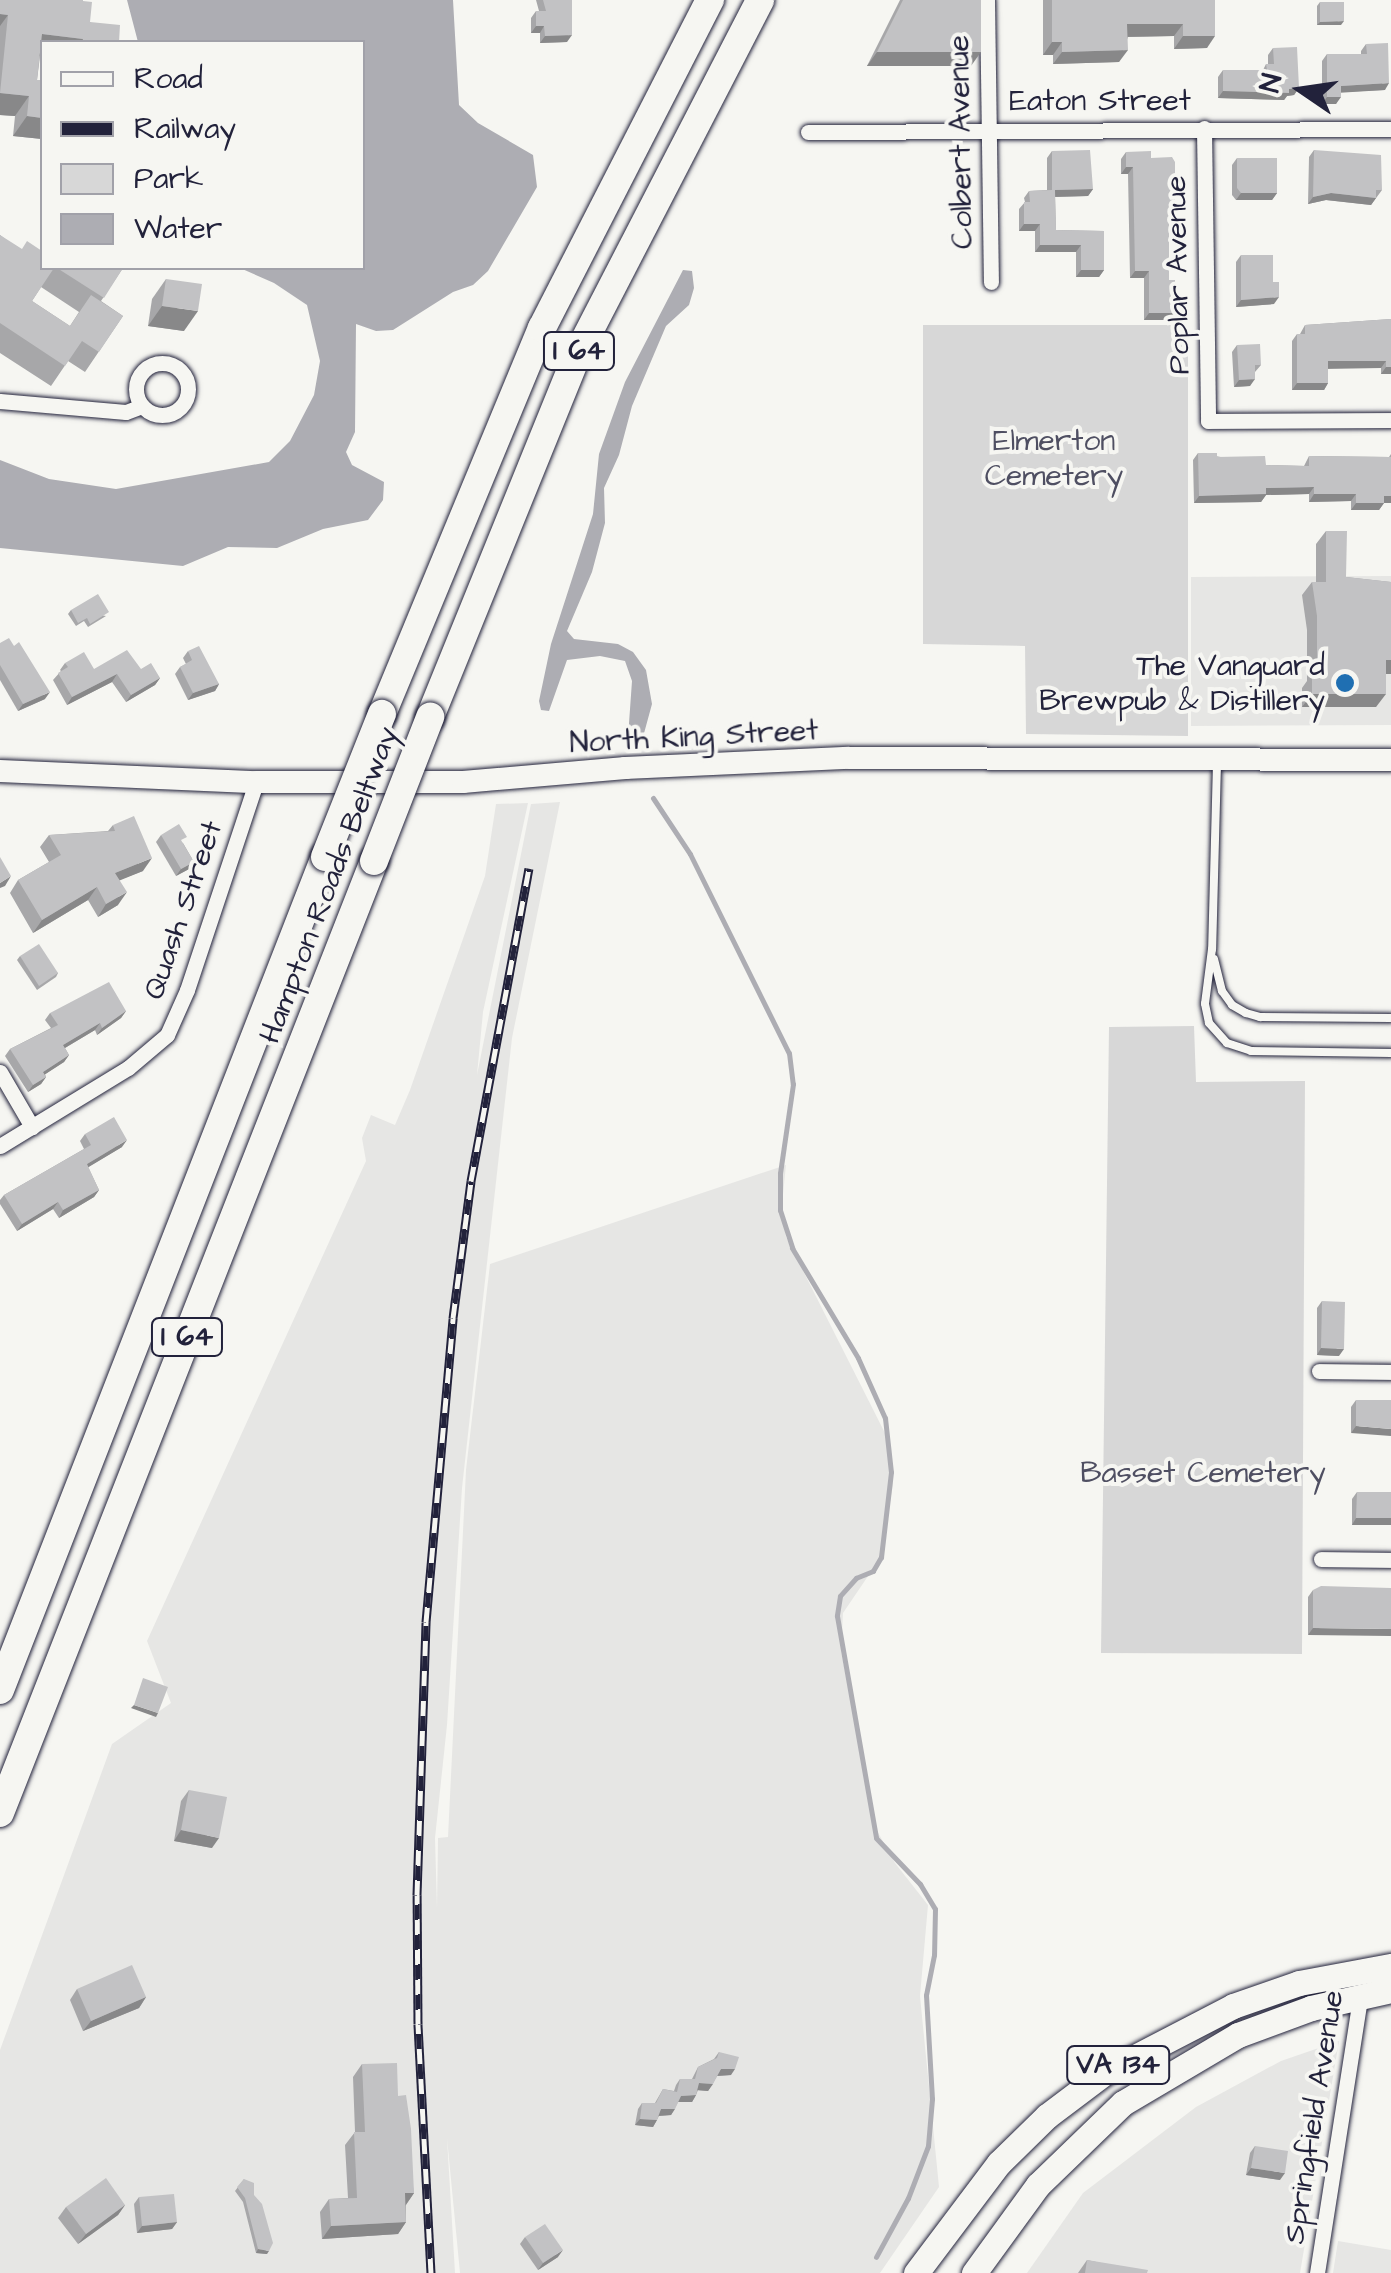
<!DOCTYPE html>
<html>
<head>
<meta charset="utf-8">
<style>
  body { margin:0 }
  #map { position:relative; width:1391px; height:2273px; overflow:hidden; background:#f6f6f2; font-family:"Architects Daughter",sans-serif }
  div>[style] { position:absolute }
  .built>* { inset:0; background:#e6e6e4 }
  .green>* { inset:0; background:#d7d7d7 }
  .water>* { inset:0; background:#adadb3 }
  .stream>* { height:5px; margin:-2.5px; padding:0 2.5px; transform-origin:2.5px; border-radius:2.5px; background:#adadb3 }
  .roads { filter:drop-shadow(0 0 2px #22223b) drop-shadow(0 0 2px #22223b) }
  .service>* { height:8px; margin:-4px; padding:0 4px; transform-origin:4px; border-radius:4px; background:#f6f6f2 }
  .minor>* { height:15px; margin:-7.5px; padding:0 7.5px; transform-origin:7.5px; border-radius:7.5px; background:#f6f6f2 }
  .minor>.ring { margin:-7.5px; padding:0; box-sizing:content-box; background:none; border:15px solid #f6f6f2; border-radius:50% }
  .secondary>* { height:22px; margin:-11px; padding:0 11px; transform-origin:11px; border-radius:11px; background:#f6f6f2 }
  .primary>* { height:25px; margin:-12.5px; padding:0 12.5px; transform-origin:12.5px; border-radius:12.5px; background:#f6f6f2 }
  .motorway>* { height:28px; margin:-14px; padding:0 14px; transform-origin:14px; border-radius:14px; background:#f6f6f2 }
  .rail>* { height:9px; margin-top:-4.5px; transform-origin:0; background:repeating-linear-gradient(90deg,#f6f6f2 0 15px,#22223b 0 30px); box-sizing:border-box; border-block:2px solid #22223b }
  .bridges { filter:drop-shadow(0 0 2px #22223b) drop-shadow(0 0 2px #22223b) }
  .motorway-bridge>* { height:28px; margin:-14px; padding:0 14px; transform-origin:14px; border-radius:14px; background:#f6f6f2 }
  .wall>* { inset:0; background:#a7a7a9 }
  .shaded-wall>* { inset:0; background:#888889 }
  .building>* { inset:0; background:#c2c2c4 }
  .dots>* { width:28px; height:28px; translate:-50% -50%; box-sizing:border-box; border:5px solid #f6f6f2; border-radius:50% }
  span { translate:-50% -50%; white-space:nowrap; text-align:center; line-height:1.15; -webkit-text-stroke:8px #f6f6f2; paint-order:stroke }
  .shield-label span { padding:2px 8px; background:#f6f6f2; border:2px solid; border-radius:8px; -webkit-text-stroke-width:0 }
  .shield-label { font-size:28px; color:#22223b; font-weight:700 }
  .street-label { font-size:30px; color:#22223b }
  .park-label { font-size:30px; color:#4f4f62 }
  .poi-label { font-size:30px; color:#22223b }
  .right { translate:-100% -50%; text-align:right }
  .legend { position:absolute; left:40px; top:40px; width:325px; height:230px; box-sizing:border-box; background:#f6f6f2; border:2px solid #a1a1a9; margin:0; padding:12px 18px; list-style:none; font-size:30px; color:#22223b }
  .legend li { display:flex; align-items:center; gap:20px; height:50px }
  .legend b { width:50px; border:2px solid #a1a1a9 }
  .north { position:absolute; left:1251px; top:40px; width:100px; height:100px; -webkit-text-stroke:8px #f6f6f2; paint-order:stroke; rotate:283deg; font-size:28px; font-weight:700; line-height:40px; text-align:center; color:#22223b }
  .north::after { content:''; display:block; margin:auto; width:35px; height:45px; background:#22223b; clip-path:polygon(50% 0,100% 100%,50% 72%,0 100%) }
</style>
</head>
<body>
<div id="map">
  <div class="built">
    <i style="clip-path:polygon(1391px 576px,1391px 725px,1191px 726px,1191px 577px)"></i>
    <i style="clip-path:polygon(560px 802px,512px 1038px,462px 1488px,447px 1725px,435px 1838px,437px 1908px,438px 1838px,448px 1837px,466px 1470px,490px 1264px,786px 1165px,782px 1204px,786px 1237px,891px 1445px,893px 1484px,881px 1557px,843px 1613px,841px 1651px,876px 1829px,895px 1863px,928px 1905px,920px 1996px,939px 2187px,880px 2273px,460px 2273px,447px 2138px,455px 2273px,0 2273px,0 2050px,112px 1744px,171px 1703px,147px 1641px,366px 1161px,362px 1138px,371px 1115px,395px 1125px,410px 1090px,485px 876px,496px 804px,528px 803px,483px 1012px,477px 1075px,531px 804px)"></i>
    <i style="clip-path:polygon(1339px 2041px,1300px 2273px,1027px 2273px,1083px 2193px,1196px 2107px,1281px 2061px)"></i>
    <i style="clip-path:polygon(1338px 2241px,1391px 2250px,1391px 2273px,1333px 2273px)"></i>
  </div>
  <div class="green">
    <i style="clip-path:polygon(923px 325px,1188px 325px,1188px 736px,1026px 734px,1025px 646px,923px 644px)"></i>
    <i style="clip-path:polygon(1194px 1026px,1196px 1082px,1305px 1081px,1302px 1654px,1101px 1653px,1109px 1027px)"></i>
  </div>
  <div class="water">
    <i style="clip-path:polygon(127px 0,453px 0,459px 105px,478px 123px,533px 155px,537px 187px,488px 271px,473px 285px,453px 292px,393px 330px,376px 331px,356px 324px,355px 432px,346px 452px,352px 465px,384px 482px,383px 500px,368px 520px,323px 529px,277px 548px,228px 547px,183px 566px,0 548px,0 460px,49px 479px,116px 489px,269px 462px,290px 441px,314px 395px,320px 361px,307px 305px,274px 283px,240px 268px,362px 268px,362px 42px,138px 42px)"></i>
    <i style="clip-path:polygon(683px 270px,692px 271px,694px 288px,689px 305px,666px 326px,632px 406px,619px 455px,604px 488px,605px 523px,592px 572px,567px 631px,574px 639px,618px 644px,633px 652px,646px 670px,652px 704px,640px 748px,628px 737px,632px 681px,625px 661px,600px 656px,567px 660px,549px 711px,541px 710px,539px 701px,551px 644px,593px 514px,599px 454px,625px 382px)"></i>
  </div>
  <div class="stream">
    <i style="left:653px;top:798px;width:67px;rotate:56.5deg"></i>
    <i style="left:690px;top:854px;width:222px;rotate:63.6deg"></i>
    <i style="left:789px;top:1053px;width:31px;rotate:83deg"></i>
    <i style="left:793px;top:1084px;width:90px;rotate:98.3deg"></i>
    <i style="left:780px;top:1173px;width:37px;rotate:90deg"></i>
    <i style="left:780px;top:1210px;width:40px;rotate:72deg"></i>
    <i style="left:792px;top:1248px;width:128px;rotate:59deg"></i>
    <i style="left:858px;top:1358px;width:66px;rotate:65.8deg"></i>
    <i style="left:885px;top:1418px;width:54px;rotate:83.7deg"></i>
    <i style="left:891px;top:1472px;width:86px;rotate:96.7deg"></i>
    <i style="left:881px;top:1557px;width:16px;rotate:120deg"></i>
    <i style="left:873px;top:1571px;width:18px;rotate:158deg"></i>
    <i style="left:856px;top:1578px;width:24px;rotate:132deg"></i>
    <i style="left:840px;top:1596px;width:20px;rotate:99deg"></i>
    <i style="left:837px;top:1616px;width:225px;rotate:80deg"></i>
    <i style="left:876px;top:1838px;width:64px;rotate:46.3deg"></i>
    <i style="left:920px;top:1884px;width:29px;rotate:59deg"></i>
    <i style="left:935px;top:1909px;width:46px;rotate:91.2deg"></i>
    <i style="left:934px;top:1955px;width:41px;rotate:101.3deg"></i>
    <i style="left:926px;top:1995px;width:104px;rotate:86.7deg"></i>
    <i style="left:932px;top:2099px;width:47px;rotate:94.9deg"></i>
    <i style="left:928px;top:2146px;width:56px;rotate:111deg"></i>
    <i style="left:908px;top:2198px;width:67px;rotate:118.5deg"></i>
  </div>
  <div class="roads">
    <div class="service">
      <i style="left:1217px;top:763px;width:186px;rotate:91.5deg"></i>
      <i style="left:1212px;top:949px;width:55px;rotate:97.3deg"></i>
      <i style="left:1205px;top:1004px;width:19px;rotate:78deg"></i>
      <i style="left:1209px;top:1023px;width:27px;rotate:48deg"></i>
      <i style="left:1227px;top:1043px;width:25px;rotate:18deg"></i>
      <i style="left:1251px;top:1051px;width:140px;rotate:0.8deg"></i>
      <i style="left:1214px;top:959px;width:33px;rotate:76deg"></i>
      <i style="left:1222px;top:991px;width:17px;rotate:54deg"></i>
      <i style="left:1232px;top:1005px;width:16px;rotate:30deg"></i>
      <i style="left:1246px;top:1013px;width:15px;rotate:16deg"></i>
      <i style="left:1260px;top:1017px;width:131px;rotate:0.4deg"></i>
    </div>
    <div class="minor">
      <i style="left:987px;top:0;width:282px;rotate:89.2deg"></i>
      <i style="left:1204px;top:128px;width:293px;rotate:89.2deg"></i>
      <i style="left:1208px;top:421px;width:183px;rotate:-0.3deg"></i>
      <i style="left:808px;top:132px;width:583px;rotate:-0.29deg"></i>
      <i class="ring" style="left:136px;top:363px;width:37px;height:37px"></i>
      <i style="left:0;top:401px;width:126px;rotate:5deg"></i>
      <i style="left:126px;top:412px;width:17px;rotate:-21deg"></i>
      <i style="left:0;top:1072px;width:64px;rotate:59.8deg"></i>
      <i style="left:0;top:1146px;width:150px;rotate:-31.4deg"></i>
      <i style="left:128px;top:1068px;width:51px;rotate:-40.2deg"></i>
      <i style="left:167px;top:1035px;width:49px;rotate:-66deg"></i>
      <i style="left:187px;top:990px;width:219px;rotate:-71.6deg"></i>
      <i style="left:1319px;top:1371px;width:72px;rotate:0.8deg"></i>
      <i style="left:1321px;top:1559px;width:70px;rotate:0.8deg"></i>
      <i style="left:1317px;top:2273px;width:283px;rotate:-81.1deg"></i>
    </div>
    <div class="secondary">
      <i style="left:0;top:771px;width:256px;rotate:2.5deg"></i>
      <i style="left:256px;top:782px;width:207px"></i>
      <i style="left:463px;top:782px;width:163px;rotate:-4.9deg"></i>
      <i style="left:625px;top:768px;width:224px;rotate:-2.6deg"></i>
      <i style="left:849px;top:758px;width:542px;rotate:0.21deg"></i>
    </div>
    <div class="primary">
      <i style="left:916px;top:2273px;width:138px;rotate:-53deg"></i>
      <i style="left:999px;top:2163px;width:67px;rotate:-44.4deg"></i>
      <i style="left:1047px;top:2116px;width:71px;rotate:-37deg"></i>
      <i style="left:1104px;top:2073px;width:145px;rotate:-27.4deg"></i>
      <i style="left:1233px;top:2006px;width:70px;rotate:-19.2deg"></i>
      <i style="left:1299px;top:1983px;width:94px;rotate:-10.5deg"></i>
      <i style="left:974px;top:2273px;width:109px;rotate:-54deg"></i>
      <i style="left:1038px;top:2185px;width:118px;rotate:-44deg"></i>
      <i style="left:1123px;top:2103px;width:134px;rotate:-30.6deg"></i>
      <i style="left:1238px;top:2035px;width:78px;rotate:-20.3deg"></i>
      <i style="left:1311px;top:2008px;width:82px;rotate:-12.7deg"></i>
    </div>
    <div class="motorway">
      <i style="left:382px;top:714px;width:418px;rotate:-67.5deg"></i>
      <i style="left:542px;top:328px;width:369px;rotate:-62.9deg"></i>
      <i style="left:430px;top:717px;width:393px;rotate:-67.9deg"></i>
      <i style="left:578px;top:353px;width:397px;rotate:-62.7deg"></i>
      <i style="left:0;top:1690px;width:894px;rotate:-68.69deg"></i>
      <i style="left:0;top:1813px;width:1023px;rotate:-68.55deg"></i>
    </div>
  </div>
  <div class="rail">
    <i style="left:431px;top:2273px;width:249px;rotate:-93deg"></i>
    <i style="left:418px;top:2024px;width:129px;rotate:-90.4deg"></i>
    <i style="left:417px;top:1895px;width:273px;rotate:-88.1deg"></i>
    <i style="left:426px;top:1622px;width:305px;rotate:-84.9deg"></i>
    <i style="left:453px;top:1318px;width:138px;rotate:-82.5deg"></i>
    <i style="left:471px;top:1181px;width:318px;rotate:-79.5deg"></i>
  </div>
  <div class="bridges">
    <div class="motorway-bridge">
      <i style="left:325px;top:857px;width:154px;rotate:-68.3deg"></i>
      <i style="left:374px;top:861px;width:155px;rotate:-68.7deg"></i>
    </div>
  </div>
  <div class="wall">
    <i style="clip-path:polygon(0 0,90px 22px,119px 42px,42px 42px,42px 56px,40px 56px,37px 80px,42px 80px,42px 139px,13px 136px,15px 116px,0 115px)"></i>
    <i style="clip-path:polygon(536px 0,572px 0,567px 42px,540px 43px,540px 33px,531px 33px,531px 18px,536px 11px,539px 11px)"></i>
    <i style="clip-path:polygon(900px 0,981px 0,971px 66px,867px 66px)"></i>
    <i style="clip-path:polygon(1043px 0,1215px 0,1207px 48px,1174px 49px,1174px 36px,1128px 37px,1119px 62px,1053px 64px,1053px 55px,1043px 55px)"></i>
    <i style="clip-path:polygon(1320px 2px,1341px 25px,1317px 25px,1317px 6px)"></i>
    <i style="clip-path:polygon(1366px 44px,1385px 90px,1341px 92px,1336px 104px,1322px 104px,1322px 61px,1327px 54px,1361px 54px,1361px 51px)"></i>
    <i style="clip-path:polygon(1273px 48px,1299px 88px,1294px 95px,1287px 96px,1284px 100px,1218px 98px,1218px 77px,1223px 70px,1263px 70px,1266px 64px,1268px 64px,1268px 55px)"></i>
    <i style="clip-path:polygon(1314px 150px,1382px 190px,1371px 205px,1326px 200px,1308px 204px,1309px 157px)"></i>
    <i style="clip-path:polygon(1052px 151px,1093px 189px,1088px 196px,1055px 197px,1056px 230px,1104px 231px,1104px 270px,1099px 277px,1076px 277px,1076px 252px,1035px 252px,1035px 231px,1019px 231px,1019px 209px,1025px 202px,1024px 198px,1029px 191px,1047px 190px,1047px 158px)"></i>
    <i style="clip-path:polygon(1126px 152px,1151px 158px,1175px 204px,1169px 211px,1169px 280px,1175px 313px,1170px 320px,1144px 320px,1144px 278px,1130px 278px,1128px 174px,1121px 174px,1121px 159px)"></i>
    <i style="clip-path:polygon(1237px 158px,1277px 193px,1272px 200px,1236px 200px,1232px 195px,1232px 165px)"></i>
    <i style="clip-path:polygon(evenodd,0 235px,42px 268px,123px 268px,101px 301px,123px 316px,85px 372px,68px 361px,51px 386px,0 353px,0 235px,41px 287px,79px 312px,70px 326px,32px 301px,41px 287px)"></i>
    <i style="clip-path:polygon(1241px 255px,1273px 282px,1274px 304px,1236px 307px,1236px 262px)"></i>
    <i style="clip-path:polygon(166px 279px,184px 331px,148px 326px,152px 299px)"></i>
    <i style="clip-path:polygon(1391px 319px,1391px 374px,1381px 374px,1381px 368px,1328px 368px,1328px 383px,1324px 390px,1292px 390px,1292px 341px,1297px 334px,1300px 334px,1305px 325px)"></i>
    <i style="clip-path:polygon(1237px 345px,1261px 365px,1255px 372px,1250px 386px,1234px 387px,1232px 352px)"></i>
    <i style="clip-path:polygon(1198px 453px,1266px 465px,1304px 466px,1309px 456px,1389px 457px,1391px 454px,1391px 503px,1384px 503px,1379px 510px,1351px 510px,1351px 501px,1309px 502px,1309px 494px,1266px 495px,1261px 502px,1194px 503px,1193px 460px)"></i>
    <i style="clip-path:polygon(1326px 531px,1346px 577px,1391px 582px,1391px 674px,1386px 674px,1376px 707px,1302px 707px,1302px 688px,1307px 681px,1307px 630px,1302px 595px,1312px 582px,1316px 582px,1316px 544px)"></i>
    <i style="clip-path:polygon(71px 610px,106px 616px,88px 627px,84px 621px,76px 626px,68px 614px)"></i>
    <i style="clip-path:polygon(0 643px,14px 646px,45px 699px,18px 711px,0 680px)"></i>
    <i style="clip-path:polygon(188px 651px,219px 684px,215px 691px,188px 700px,175px 674px,180px 667px,186px 664px,183px 658px)"></i>
    <i style="clip-path:polygon(65px 663px,94px 669px,141px 669px,160px 678px,155px 685px,126px 702px,112px 682px,67px 705px,53px 680px,61px 671px,60px 670px)"></i>
    <i style="clip-path:polygon(113px 825px,143px 871px,119px 880px,118px 905px,98px 917px,88px 900px,33px 933px,10px 893px,18px 880px,49px 862px,40px 847px,49px 835px,108px 831px)"></i>
    <i style="clip-path:polygon(161px 835px,183px 843px,194px 862px,189px 869px,176px 876px,156px 842px)"></i>
    <i style="clip-path:polygon(20px 956px,58px 973px,56px 977px,37px 990px,17px 960px)"></i>
    <i style="clip-path:polygon(126px 1011px,121px 1018px,97px 1035px,95px 1030px,65px 1048px,69px 1055px,64px 1062px,45px 1074px,46px 1077px,41px 1084px,28px 1092px,5px 1056px,10px 1049px,51px 1028px,45px 1020px,50px 1013px)"></i>
    <i style="clip-path:polygon(85px 1134px,122px 1147px,88px 1167px,99px 1190px,94px 1197px,59px 1218px,53px 1209px,17px 1231px,0 1204px,0 1200px,4px 1195px,84px 1149px,80px 1141px)"></i>
    <i style="clip-path:polygon(1322px 1301px,1339px 1356px,1317px 1355px,1317px 1308px)"></i>
    <i style="clip-path:polygon(1356px 1400px,1391px 1400px,1351px 1433px,1351px 1407px)"></i>
    <i style="clip-path:polygon(1357px 1492px,1391px 1492px,1391px 1525px,1352px 1525px,1352px 1499px)"></i>
    <i style="clip-path:polygon(1391px 1588px,1308px 1635px,1308px 1597px,1313px 1590px)"></i>
    <i style="clip-path:polygon(189px 1790px,212px 1848px,174px 1841px,181px 1801px)"></i>
    <i style="clip-path:polygon(77px 1989px,146px 1997px,139px 2008px,83px 2031px,70px 2000px)"></i>
    <i style="clip-path:polygon(719px 2052px,731px 2075px,717px 2076px,708px 2091px,698px 2090px,696px 2095px,692px 2102px,678px 2102px,671px 2115px,659px 2116px,653px 2127px,635px 2125px,638px 2109px,642px 2103px,655px 2103px,663px 2089px,674px 2091px,676px 2085px,680px 2079px,692px 2079px,698px 2067px,714px 2059px)"></i>
    <i style="clip-path:polygon(362px 2064px,398px 2096px,414px 2193px,406px 2205px,406px 2222px,398px 2234px,322px 2239px,320px 2212px,329px 2199px,348px 2198px,345px 2145px,355px 2132px,353px 2077px)"></i>
    <i style="clip-path:polygon(1255px 2146px,1280px 2180px,1246px 2175px,1250px 2153px)"></i>
    <i style="clip-path:polygon(244px 2179px,267px 2254px,256px 2253px,243px 2202px,235px 2191px)"></i>
    <i style="clip-path:polygon(139px 2197px,177px 2222px,172px 2229px,137px 2233px,134px 2204px)"></i>
    <i style="clip-path:polygon(125px 2205px,118px 2215px,78px 2244px,58px 2218px,66px 2207px)"></i>
    <i style="clip-path:polygon(525px 2237px,558px 2257px,538px 2270px,520px 2244px)"></i>
    <i style="clip-path:polygon(1087px 2260px,1147px 2273px,1078px 2273px)"></i>
  </div>
  <div class="shaded-wall">
    <i style="clip-path:polygon(0 14px,8px 15px,0 26px)"></i>
    <i style="clip-path:polygon(1344px 21px,1341px 25px,1317px 25px,1320px 22px)"></i>
    <i style="clip-path:polygon(1127px 24px,1183px 24px,1174px 36px,1119px 37px)"></i>
    <i style="clip-path:polygon(536px 26px,544px 26px,540px 33px,531px 33px)"></i>
    <i style="clip-path:polygon(42px 34px,83px 39px,81px 42px,42px 42px,42px 56px,28px 55px)"></i>
    <i style="clip-path:polygon(572px 35px,567px 42px,540px 43px,545px 36px)"></i>
    <i style="clip-path:polygon(1183px 36px,1215px 36px,1207px 48px,1174px 49px)"></i>
    <i style="clip-path:polygon(1052px 42px,1062px 42px,1053px 55px,1043px 55px)"></i>
    <i style="clip-path:polygon(1128px 50px,1119px 62px,1053px 64px,1062px 52px)"></i>
    <i style="clip-path:polygon(877px 52px,981px 52px,971px 66px,867px 66px)"></i>
    <i style="clip-path:polygon(1389px 83px,1385px 90px,1336px 93px,1341px 86px)"></i>
    <i style="clip-path:polygon(1299px 88px,1294px 95px,1287px 96px,1284px 100px,1218px 98px,1223px 91px)"></i>
    <i style="clip-path:polygon(0 93px,29px 96px,15px 116px,0 115px)"></i>
    <i style="clip-path:polygon(1327px 97px,1341px 97px,1336px 104px,1322px 104px)"></i>
    <i style="clip-path:polygon(27px 116px,42px 118px,42px 139px,13px 136px)"></i>
    <i style="clip-path:polygon(1126px 167px,1133px 167px,1128px 174px,1121px 174px)"></i>
    <i style="clip-path:polygon(1093px 189px,1088px 196px,1050px 197px,1055px 190px)"></i>
    <i style="clip-path:polygon(1241px 193px,1277px 193px,1272px 200px,1236px 200px)"></i>
    <i style="clip-path:polygon(1331px 193px,1376px 198px,1371px 205px,1326px 200px,1308px 204px,1313px 197px)"></i>
    <i style="clip-path:polygon(1024px 224px,1040px 224px,1035px 231px,1019px 231px)"></i>
    <i style="clip-path:polygon(1040px 245px,1081px 245px,1076px 252px,1035px 252px)"></i>
    <i style="clip-path:polygon(1081px 270px,1104px 270px,1099px 277px,1076px 277px)"></i>
    <i style="clip-path:polygon(1135px 271px,1149px 271px,1144px 278px,1130px 278px)"></i>
    <i style="clip-path:polygon(1279px 297px,1274px 304px,1236px 307px,1241px 300px)"></i>
    <i style="clip-path:polygon(162px 306px,198px 311px,184px 331px,148px 326px)"></i>
    <i style="clip-path:polygon(1149px 313px,1175px 313px,1170px 320px,1144px 320px)"></i>
    <i style="clip-path:polygon(1328px 361px,1386px 361px,1381px 368px,1323px 369px)"></i>
    <i style="clip-path:polygon(1386px 367px,1391px 367px,1391px 374px,1381px 374px)"></i>
    <i style="clip-path:polygon(1255px 379px,1250px 386px,1234px 387px,1239px 380px)"></i>
    <i style="clip-path:polygon(1297px 383px,1328px 383px,1324px 390px,1292px 390px)"></i>
    <i style="clip-path:polygon(1314px 487px,1309px 494px,1266px 495px,1261px 502px,1194px 503px,1199px 496px,1266px 488px)"></i>
    <i style="clip-path:polygon(1314px 494px,1356px 494px,1351px 501px,1309px 502px)"></i>
    <i style="clip-path:polygon(1384px 496px,1391px 496px,1391px 503px,1384px 503px,1379px 510px,1351px 510px,1356px 503px)"></i>
    <i style="clip-path:polygon(1386px 660px,1391px 660px,1391px 674px,1376px 674px)"></i>
    <i style="clip-path:polygon(117px 674px,112px 682px,67px 705px,72px 697px)"></i>
    <i style="clip-path:polygon(160px 678px,155px 685px,126px 702px,131px 695px)"></i>
    <i style="clip-path:polygon(219px 684px,215px 691px,188px 700px,193px 693px)"></i>
    <i style="clip-path:polygon(50px 692px,45px 699px,18px 711px,23px 704px)"></i>
    <i style="clip-path:polygon(1312px 694px,1386px 694px,1376px 707px,1302px 707px)"></i>
    <i style="clip-path:polygon(152px 858px,143px 871px,106px 886px,115px 873px)"></i>
    <i style="clip-path:polygon(194px 862px,189px 869px,176px 876px,181px 869px)"></i>
    <i style="clip-path:polygon(11px 876px,5px 886px,0 888px,0 883px)"></i>
    <i style="clip-path:polygon(97px 887px,88px 900px,33px 933px,42px 920px)"></i>
    <i style="clip-path:polygon(127px 892px,118px 905px,98px 917px,106px 904px)"></i>
    <i style="clip-path:polygon(126px 1011px,121px 1018px,97px 1035px,102px 1028px)"></i>
    <i style="clip-path:polygon(100px 1023px,95px 1030px,58px 1052px,63px 1045px)"></i>
    <i style="clip-path:polygon(69px 1055px,64px 1062px,38px 1079px,43px 1072px)"></i>
    <i style="clip-path:polygon(46px 1077px,41px 1084px,28px 1092px,33px 1085px)"></i>
    <i style="clip-path:polygon(127px 1140px,122px 1147px,82px 1171px,87px 1164px)"></i>
    <i style="clip-path:polygon(99px 1190px,94px 1197px,59px 1218px,63px 1210px)"></i>
    <i style="clip-path:polygon(58px 1202px,53px 1209px,17px 1231px,22px 1224px)"></i>
    <i style="clip-path:polygon(1321px 1348px,1344px 1349px,1339px 1356px,1317px 1355px)"></i>
    <i style="clip-path:polygon(1356px 1426px,1391px 1429px,1391px 1436px,1351px 1433px)"></i>
    <i style="clip-path:polygon(1356px 1518px,1391px 1518px,1391px 1525px,1352px 1525px)"></i>
    <i style="clip-path:polygon(1313px 1628px,1391px 1629px,1391px 1636px,1308px 1635px)"></i>
    <i style="clip-path:polygon(134px 1705px,158px 1713px,156px 1717px,131px 1708px)"></i>
    <i style="clip-path:polygon(181px 1830px,219px 1838px,212px 1848px,174px 1841px)"></i>
    <i style="clip-path:polygon(146px 1997px,139px 2008px,83px 2031px,91px 2021px)"></i>
    <i style="clip-path:polygon(721px 2069px,735px 2069px,731px 2075px,716px 2076px)"></i>
    <i style="clip-path:polygon(699px 2083px,713px 2084px,708px 2091px,695px 2090px)"></i>
    <i style="clip-path:polygon(696px 2095px,692px 2102px,676px 2102px,681px 2096px)"></i>
    <i style="clip-path:polygon(661px 2109px,675px 2109px,671px 2115px,657px 2116px)"></i>
    <i style="clip-path:polygon(640px 2119px,657px 2120px,653px 2127px,635px 2125px)"></i>
    <i style="clip-path:polygon(1251px 2168px,1285px 2173px,1280px 2180px,1246px 2175px)"></i>
    <i style="clip-path:polygon(405px 2193px,414px 2193px,405px 2206px)"></i>
    <i style="clip-path:polygon(125px 2205px,118px 2215px,78px 2244px,86px 2234px)"></i>
    <i style="clip-path:polygon(177px 2222px,172px 2229px,137px 2233px,142px 2226px)"></i>
    <i style="clip-path:polygon(406px 2222px,398px 2234px,322px 2239px,331px 2226px)"></i>
    <i style="clip-path:polygon(258px 2249px,269px 2251px,267px 2254px,256px 2253px)"></i>
    <i style="clip-path:polygon(563px 2250px,558px 2257px,538px 2270px,543px 2263px)"></i>
  </div>
  <div class="building">
    <i style="clip-path:polygon(0 0,83px 0,83px 1px,92px 2px,90px 22px,120px 25px,119px 42px,83px 42px,83px 39px,42px 34px,37px 80px,42px 80px,42px 118px,27px 116px,29px 96px,0 93px,8px 15px,0 14px)"></i>
    <i style="clip-path:polygon(543px 0,572px 0,572px 35px,545px 36px,544px 26px,536px 26px,536px 11px,546px 11px)"></i>
    <i style="clip-path:polygon(903px 0,981px 0,981px 52px,877px 52px)"></i>
    <i style="clip-path:polygon(1052px 0,1215px 0,1215px 36px,1183px 36px,1183px 24px,1127px 24px,1128px 50px,1062px 52px,1062px 42px,1052px 42px)"></i>
    <i style="clip-path:polygon(1320px 2px,1344px 2px,1344px 21px,1320px 22px)"></i>
    <i style="clip-path:polygon(1388px 43px,1389px 83px,1341px 86px,1341px 97px,1327px 97px,1327px 54px,1367px 54px,1366px 44px)"></i>
    <i style="clip-path:polygon(1297px 47px,1299px 88px,1289px 89px,1289px 93px,1223px 91px,1223px 70px,1267px 70px,1266px 64px,1274px 64px,1273px 48px)"></i>
    <i style="clip-path:polygon(1090px 150px,1093px 189px,1055px 190px,1056px 230px,1104px 231px,1104px 270px,1081px 270px,1081px 245px,1040px 245px,1040px 224px,1024px 224px,1024px 202px,1030px 202px,1029px 191px,1052px 190px,1052px 151px)"></i>
    <i style="clip-path:polygon(1314px 150px,1381px 155px,1382px 190px,1376px 190px,1376px 198px,1331px 193px,1313px 197px)"></i>
    <i style="clip-path:polygon(1151px 151px,1151px 158px,1172px 157px,1175px 162px,1175px 204px,1169px 204px,1169px 280px,1175px 280px,1175px 313px,1149px 313px,1149px 271px,1135px 271px,1133px 167px,1126px 167px,1126px 152px)"></i>
    <i style="clip-path:polygon(1237px 158px,1277px 158px,1277px 193px,1241px 193px,1237px 188px)"></i>
    <i style="clip-path:polygon(0 235px,22px 249px,27px 241px,42px 251px,42px 268px,54px 268px,32px 301px,70px 326px,91px 295px,123px 316px,99px 352px,82px 341px,65px 366px,0 323px)"></i>
    <i style="clip-path:polygon(1241px 255px,1273px 255px,1273px 282px,1279px 282px,1279px 297px,1241px 300px)"></i>
    <i style="clip-path:polygon(57px 268px,123px 268px,104px 298px)"></i>
    <i style="clip-path:polygon(166px 279px,202px 284px,198px 311px,162px 306px)"></i>
    <i style="clip-path:polygon(1391px 319px,1391px 367px,1386px 367px,1386px 361px,1328px 361px,1328px 383px,1297px 383px,1297px 334px,1305px 334px,1305px 325px)"></i>
    <i style="clip-path:polygon(1260px 344px,1261px 365px,1255px 365px,1255px 379px,1239px 380px,1237px 345px)"></i>
    <i style="clip-path:polygon(1198px 453px,1217px 453px,1217px 457px,1265px 456px,1266px 465px,1309px 466px,1309px 456px,1391px 457px,1391px 496px,1384px 496px,1384px 503px,1356px 503px,1356px 494px,1314px 494px,1314px 487px,1266px 488px,1266px 494px,1199px 496px)"></i>
    <i style="clip-path:polygon(1326px 531px,1347px 531px,1346px 577px,1391px 582px,1391px 660px,1386px 660px,1386px 694px,1312px 694px,1312px 675px,1317px 675px,1317px 616px,1312px 582px,1326px 582px)"></i>
    <i style="clip-path:polygon(98px 594px,109px 612px,90px 624px,87px 618px,78px 623px,71px 610px)"></i>
    <i style="clip-path:polygon(9px 638px,14px 646px,19px 642px,50px 692px,23px 704px,0 665px,0 643px)"></i>
    <i style="clip-path:polygon(199px 646px,219px 684px,193px 693px,180px 667px,192px 660px,188px 651px)"></i>
    <i style="clip-path:polygon(127px 650px,141px 669px,151px 663px,160px 678px,131px 695px,117px 674px,72px 697px,58px 673px,68px 667px,65px 663px,84px 652px,94px 669px)"></i>
    <i style="clip-path:polygon(134px 816px,152px 858px,115px 873px,127px 892px,106px 904px,97px 887px,42px 920px,18px 880px,61px 855px,49px 835px,115px 831px,113px 825px)"></i>
    <i style="clip-path:polygon(179px 824px,187px 837px,181px 840px,194px 862px,181px 869px,161px 835px)"></i>
    <i style="clip-path:polygon(0 857px,11px 876px,0 883px)"></i>
    <i style="clip-path:polygon(39px 944px,58px 973px,39px 986px,20px 956px)"></i>
    <i style="clip-path:polygon(109px 982px,126px 1011px,102px 1028px,100px 1023px,63px 1045px,69px 1055px,43px 1072px,46px 1077px,33px 1085px,10px 1049px,58px 1025px,50px 1013px)"></i>
    <i style="clip-path:polygon(114px 1117px,127px 1140px,87px 1164px,99px 1190px,63px 1210px,58px 1202px,22px 1224px,4px 1195px,91px 1145px,85px 1134px)"></i>
    <i style="clip-path:polygon(1322px 1301px,1345px 1302px,1344px 1349px,1321px 1348px)"></i>
    <i style="clip-path:polygon(1356px 1400px,1391px 1400px,1391px 1429px,1356px 1426px)"></i>
    <i style="clip-path:polygon(1357px 1492px,1391px 1492px,1391px 1518px,1356px 1518px)"></i>
    <i style="clip-path:polygon(1321px 1586px,1391px 1588px,1391px 1629px,1313px 1628px,1313px 1590px)"></i>
    <i style="clip-path:polygon(143px 1678px,168px 1687px,158px 1713px,134px 1705px)"></i>
    <i style="clip-path:polygon(189px 1790px,227px 1797px,219px 1838px,181px 1830px)"></i>
    <i style="clip-path:polygon(132px 1965px,146px 1997px,91px 2021px,77px 1989px)"></i>
    <i style="clip-path:polygon(719px 2052px,739px 2057px,735px 2069px,721px 2069px,713px 2084px,699px 2083px,696px 2095px,681px 2096px,675px 2109px,661px 2109px,657px 2120px,640px 2119px,642px 2103px,656px 2103px,663px 2089px,677px 2092px,680px 2079px,695px 2079px,698px 2067px,717px 2058px)"></i>
    <i style="clip-path:polygon(397px 2063px,398px 2096px,406px 2095px,411px 2129px,414px 2193px,405px 2193px,406px 2222px,331px 2226px,329px 2199px,357px 2198px,354px 2132px,365px 2132px,362px 2064px)"></i>
    <i style="clip-path:polygon(1255px 2146px,1288px 2151px,1285px 2173px,1251px 2168px)"></i>
    <i style="clip-path:polygon(106px 2178px,125px 2205px,86px 2234px,66px 2207px)"></i>
    <i style="clip-path:polygon(244px 2179px,254px 2183px,254px 2195px,262px 2204px,273px 2243px,269px 2251px,258px 2249px,245px 2198px,237px 2187px)"></i>
    <i style="clip-path:polygon(174px 2194px,177px 2222px,142px 2226px,139px 2197px)"></i>
    <i style="clip-path:polygon(545px 2224px,563px 2250px,543px 2263px,525px 2237px)"></i>
    <i style="clip-path:polygon(1087px 2260px,1148px 2270px,1147px 2273px,1085px 2273px)"></i>
  </div>
  <div class="dots">
    <i style="left:1345px;top:683px;background:#1f6fb2"></i>
  </div>
  <div class="shield-label">
    <span style="left:579px;top:351px">I 64</span>
    <span style="left:187px;top:1337px">I 64</span>
    <span style="left:1118px;top:2065px">VA 134</span>
  </div>
  <div class="street-label">
    <span style="left:1100px;top:101px">Eaton Street</span>
    <span style="left:961px;top:142px;rotate:-91deg">Colbert Avenue</span>
    <span style="left:1178px;top:275px;rotate:-91deg">Poplar Avenue</span>
    <span style="left:694px;top:737px;rotate:-3deg">North King Street</span>
    <span style="left:329px;top:885px;rotate:-69deg">Hampton Roads Beltway</span>
    <span style="left:183px;top:910px;rotate:-71deg">Quash Street</span>
    <span style="left:1314px;top:2117px;rotate:-81deg">Springfield Avenue</span>
  </div>
  <div class="park-label">
    <span style="left:1054px;top:458px">Elmerton<br>Cemetery</span>
    <span style="left:1203px;top:1473px">Basset Cemetery</span>
  </div>
  <div class="poi-label">
    <span class="right" style="left:1325px;top:683px">The Vanguard<br>Brewpub &amp; Distillery</span>
  </div>
  <ul class="legend">
  <li><b style="height:12px;background:#f6f6f2"></b>Road</li>
  <li><b style="height:12px;background:#22223b"></b>Railway</li>
  <li><b style="height:28px;background:#d7d7d7"></b>Park</li>
  <li><b style="height:28px;background:#adadb3"></b>Water</li>
  </ul>
  <div class="north">N</div>
</div>
</body>
</html>
